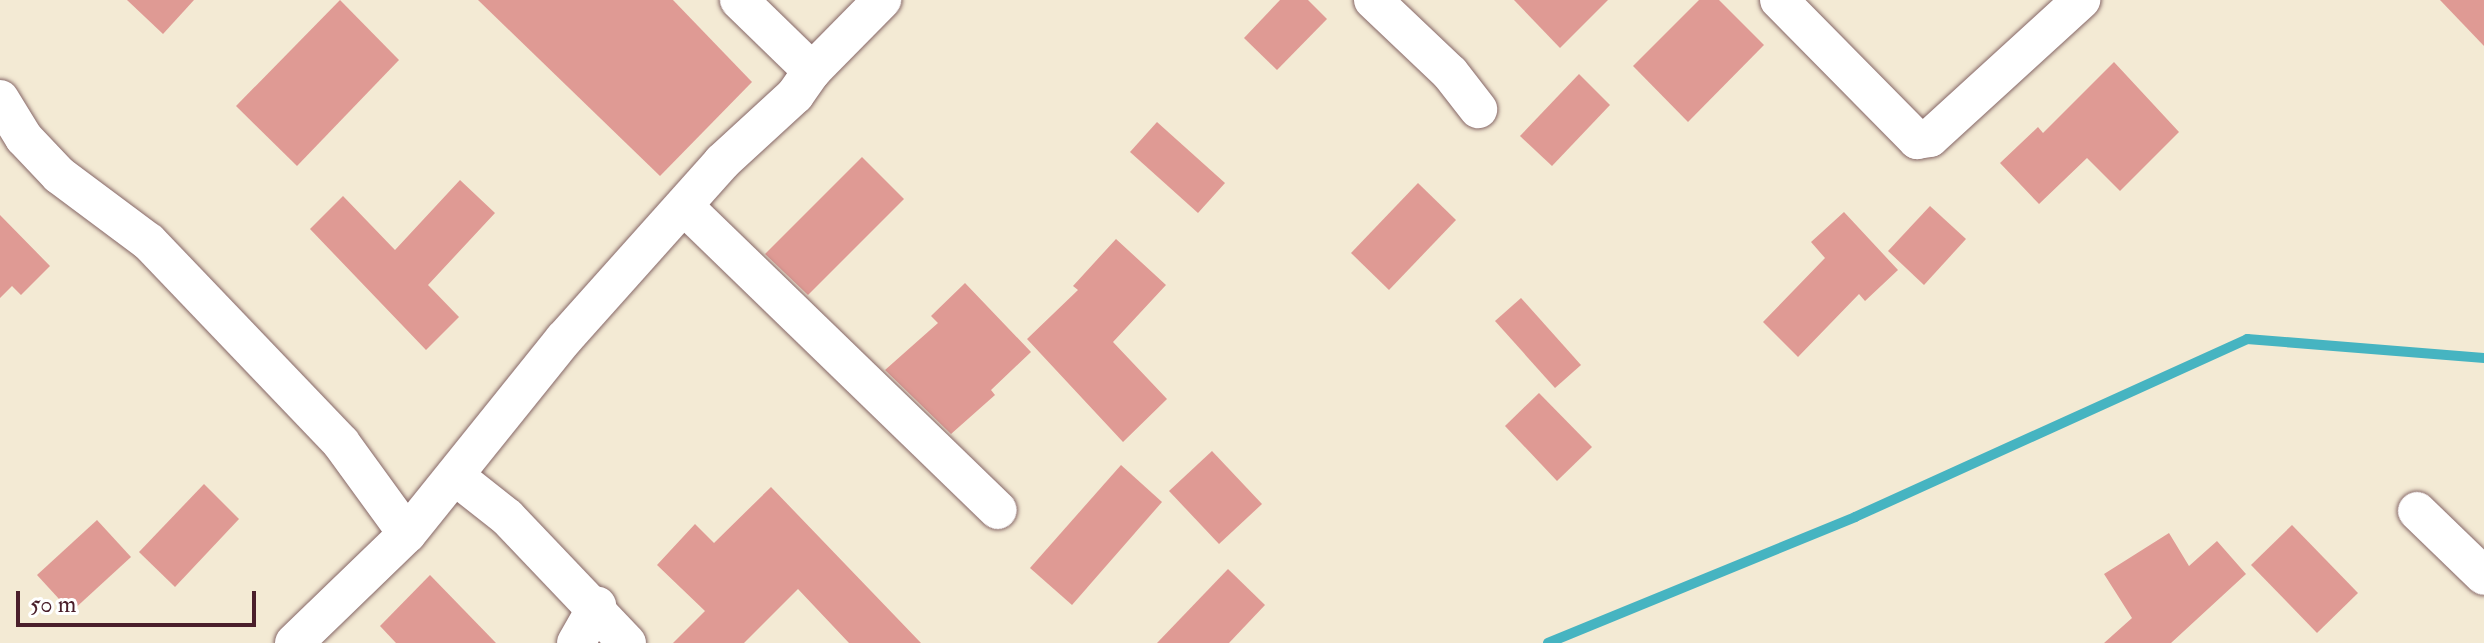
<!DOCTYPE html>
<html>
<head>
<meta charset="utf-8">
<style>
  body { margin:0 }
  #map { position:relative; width:2484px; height:643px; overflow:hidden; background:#f3ead4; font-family:"IM FELL Double Pica",serif }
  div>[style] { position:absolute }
  .stream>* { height:10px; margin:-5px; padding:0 5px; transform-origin:5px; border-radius:5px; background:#46b4c1 }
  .building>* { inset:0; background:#df9a94 }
  .roads { filter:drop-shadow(0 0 2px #856666) drop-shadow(0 0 2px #856666) }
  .minor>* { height:38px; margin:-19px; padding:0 19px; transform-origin:19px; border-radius:19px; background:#fff }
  span { translate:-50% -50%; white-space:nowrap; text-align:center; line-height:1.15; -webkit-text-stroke:7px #fff; paint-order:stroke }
  .scale { position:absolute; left:16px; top:591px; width:240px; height:36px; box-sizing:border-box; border:4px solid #4a1f2b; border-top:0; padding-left:10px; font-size:24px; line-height:28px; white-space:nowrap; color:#4a1f2b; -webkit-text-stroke:6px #fff; paint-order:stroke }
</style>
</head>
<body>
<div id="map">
  <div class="stream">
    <i style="left:1548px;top:643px;width:332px;rotate:-22.3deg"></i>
    <i style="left:1855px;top:517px;width:431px;rotate:-24.4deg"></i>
    <i style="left:2247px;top:339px;width:238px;rotate:4.6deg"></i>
  </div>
  <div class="building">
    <i style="clip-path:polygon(127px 0,194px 0,163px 34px)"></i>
    <i style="clip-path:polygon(340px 0,399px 60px,297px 166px,236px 106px)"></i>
    <i style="clip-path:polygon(478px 0,673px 0,752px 82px,660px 176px)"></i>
    <i style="clip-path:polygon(1280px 0,1308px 0,1327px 19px,1277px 70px,1244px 38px)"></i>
    <i style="clip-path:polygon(1514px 0,1608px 0,1560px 48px)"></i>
    <i style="clip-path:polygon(1699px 0,1719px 0,1764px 45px,1688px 122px,1633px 66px)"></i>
    <i style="clip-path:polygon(2440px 0,2484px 0,2484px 46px)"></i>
    <i style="clip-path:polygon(2114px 62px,2179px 132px,2120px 191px,2087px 158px,2039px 204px,2000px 163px,2038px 127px,2043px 133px)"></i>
    <i style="clip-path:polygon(1579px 74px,1610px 105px,1552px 166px,1520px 136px)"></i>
    <i style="clip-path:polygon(1157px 122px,1225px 183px,1198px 213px,1130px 152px)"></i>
    <i style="clip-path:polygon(862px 157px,904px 199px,808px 295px,765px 254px)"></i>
    <i style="clip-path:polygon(460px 180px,495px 213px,428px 285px,459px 317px,426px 350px,310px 229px,343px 196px,395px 250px)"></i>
    <i style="clip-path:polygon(1418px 183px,1456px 220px,1389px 290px,1351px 253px)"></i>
    <i style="clip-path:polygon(1930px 206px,1966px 239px,1924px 285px,1888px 251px)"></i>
    <i style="clip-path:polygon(1844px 212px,1898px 270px,1865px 301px,1859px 294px,1798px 357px,1763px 322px,1825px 258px,1811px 242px)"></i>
    <i style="clip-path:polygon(0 215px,50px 266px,21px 295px,12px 286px,0 298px)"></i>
    <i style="clip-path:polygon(1116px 239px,1166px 285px,1113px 342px,1167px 399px,1123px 442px,1027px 339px,1078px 290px,1073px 286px)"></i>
    <i style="clip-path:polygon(965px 283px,1031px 352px,991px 390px,995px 395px,951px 434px,885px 370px,938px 323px,931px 316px)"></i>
    <i style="clip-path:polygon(1521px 298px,1581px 365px,1555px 388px,1495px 321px)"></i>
    <i style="clip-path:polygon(1539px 393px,1592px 447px,1557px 481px,1505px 426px)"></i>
    <i style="clip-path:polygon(1212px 451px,1262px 504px,1219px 544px,1169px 491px)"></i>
    <i style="clip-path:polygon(1121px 465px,1162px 502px,1072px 605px,1030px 568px)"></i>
    <i style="clip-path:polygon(204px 484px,239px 519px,175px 587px,139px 552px)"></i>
    <i style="clip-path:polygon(771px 487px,921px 643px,849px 643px,798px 589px,744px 643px,673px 643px,705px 611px,657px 565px,695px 524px,714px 543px)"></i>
    <i style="clip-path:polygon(97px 520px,131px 557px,71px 612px,37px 575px)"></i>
    <i style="clip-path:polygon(2292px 525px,2358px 593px,2317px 633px,2251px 565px)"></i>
    <i style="clip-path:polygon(2169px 533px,2189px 566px,2217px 541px,2246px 574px,2171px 643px,2104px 643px,2132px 618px,2104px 574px)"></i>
    <i style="clip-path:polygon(1228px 569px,1265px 605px,1229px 643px,1157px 643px)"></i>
    <i style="clip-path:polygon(430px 575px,496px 643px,396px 643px,380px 626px)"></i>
  </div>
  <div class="roads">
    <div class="minor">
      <i style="left:739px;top:0;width:102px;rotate:44.2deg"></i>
      <i style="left:1373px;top:0;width:106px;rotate:43.5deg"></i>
      <i style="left:1450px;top:73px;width:46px;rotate:52.1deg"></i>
      <i style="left:1779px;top:0;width:197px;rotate:45.4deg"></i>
      <i style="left:1917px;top:140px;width:13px;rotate:-9deg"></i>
      <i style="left:1930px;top:138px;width:205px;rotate:-42.4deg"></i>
      <i style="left:0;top:99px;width:46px;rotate:58.4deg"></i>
      <i style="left:24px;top:138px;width:51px;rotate:46.6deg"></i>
      <i style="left:59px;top:175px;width:112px;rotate:36.7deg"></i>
      <i style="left:149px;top:242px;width:278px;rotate:46.3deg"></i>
      <i style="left:341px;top:443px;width:112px;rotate:54deg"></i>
      <i style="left:686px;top:208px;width:434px;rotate:44.1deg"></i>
      <i style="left:455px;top:476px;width:66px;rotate:38.3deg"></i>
      <i style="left:507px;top:517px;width:174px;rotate:46.4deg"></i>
      <i style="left:2417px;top:511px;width:93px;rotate:44.1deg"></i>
      <i style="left:294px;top:643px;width:157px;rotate:-44deg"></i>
      <i style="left:407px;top:534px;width:250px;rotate:-51.2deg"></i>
      <i style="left:564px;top:339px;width:237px;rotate:-48.2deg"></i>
      <i style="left:722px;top:162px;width:99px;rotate:-42.5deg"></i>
      <i style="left:795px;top:95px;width:29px;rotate:-55deg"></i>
      <i style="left:812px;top:71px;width:100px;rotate:-45.4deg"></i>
      <i style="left:576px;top:643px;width:43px;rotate:-60.4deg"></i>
    </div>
  </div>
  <div class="scale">50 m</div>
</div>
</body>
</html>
